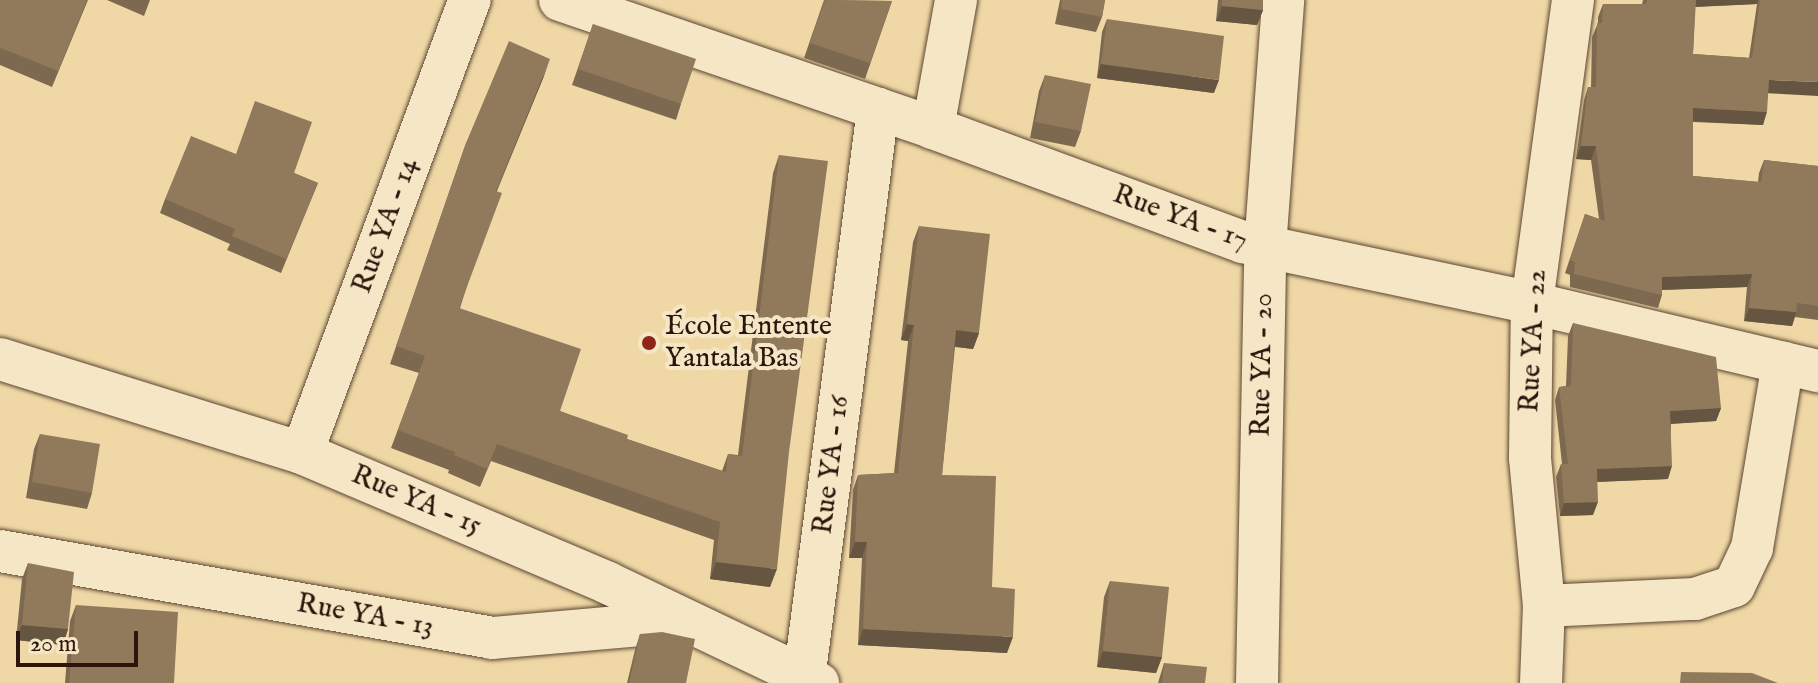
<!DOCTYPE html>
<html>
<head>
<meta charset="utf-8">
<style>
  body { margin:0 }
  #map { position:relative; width:1818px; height:683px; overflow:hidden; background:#f0d8a6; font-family:"IM FELL English",serif }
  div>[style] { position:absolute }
  .roads { filter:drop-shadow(0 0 2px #5c4632) drop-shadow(0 0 2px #5c4632) }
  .street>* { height:42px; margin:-21px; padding:0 21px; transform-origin:21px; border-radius:21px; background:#f5e6c5 }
  .wall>* { inset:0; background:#7d694f }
  .shaded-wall>* { inset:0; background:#665540 }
  .building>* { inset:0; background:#917a5c }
  .dots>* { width:22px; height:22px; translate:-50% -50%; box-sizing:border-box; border:4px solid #f5e6c5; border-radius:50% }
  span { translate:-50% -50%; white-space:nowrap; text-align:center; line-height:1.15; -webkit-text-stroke:8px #f5e6c5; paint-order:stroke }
  .street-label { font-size:28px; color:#2b150c }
  .poi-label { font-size:28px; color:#2b150c }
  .left { translate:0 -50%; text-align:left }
  .scale { position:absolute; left:16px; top:631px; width:122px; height:36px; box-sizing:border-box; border:4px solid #2b150c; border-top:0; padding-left:10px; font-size:24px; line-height:28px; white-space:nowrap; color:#2b150c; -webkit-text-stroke:6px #f5e6c5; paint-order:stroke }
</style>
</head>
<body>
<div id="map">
  <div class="roads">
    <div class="street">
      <i style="left:560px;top:0;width:394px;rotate:18.9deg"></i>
      <i style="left:933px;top:128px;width:330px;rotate:20.2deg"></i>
      <i style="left:1243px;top:242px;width:295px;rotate:11.9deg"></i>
      <i style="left:1532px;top:303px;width:294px;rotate:13.4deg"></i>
      <i style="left:933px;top:128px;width:130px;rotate:-79.8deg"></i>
      <i style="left:0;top:359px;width:316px;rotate:17.3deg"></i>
      <i style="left:302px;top:453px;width:332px;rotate:23deg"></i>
      <i style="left:608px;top:583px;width:233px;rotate:25.5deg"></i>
      <i style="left:302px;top:453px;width:483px;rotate:-69.7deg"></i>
      <i style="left:0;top:551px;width:500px;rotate:10deg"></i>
      <i style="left:492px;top:638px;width:194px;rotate:-5deg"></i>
      <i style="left:1544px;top:606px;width:151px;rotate:-2.7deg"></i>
      <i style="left:1695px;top:599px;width:41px;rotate:-18.4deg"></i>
      <i style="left:1734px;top:586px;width:42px;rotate:-64.7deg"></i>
      <i style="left:1752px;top:548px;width:188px;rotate:-80.5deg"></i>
      <i style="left:804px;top:679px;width:575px;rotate:-82.6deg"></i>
      <i style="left:1257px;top:683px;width:435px;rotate:-88.9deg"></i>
      <i style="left:1265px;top:248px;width:249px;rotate:-85.8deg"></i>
      <i style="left:1541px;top:683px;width:77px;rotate:-87.8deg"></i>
      <i style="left:1544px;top:606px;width:149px;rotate:-95.4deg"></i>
      <i style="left:1530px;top:458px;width:155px;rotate:-89.3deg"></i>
      <i style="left:1532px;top:303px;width:306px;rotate:-82.3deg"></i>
    </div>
  </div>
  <div class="wall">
    <i style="clip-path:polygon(0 0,88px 0,52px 87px,0 65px)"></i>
    <i style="clip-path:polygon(107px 0,150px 0,144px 16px)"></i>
    <i style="clip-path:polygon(824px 0,892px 1px,865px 79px,804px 58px)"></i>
    <i style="clip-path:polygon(1060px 0,1105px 0,1102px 17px,1096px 32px,1055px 24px)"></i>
    <i style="clip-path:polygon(1218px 0,1263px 0,1263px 10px,1257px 25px,1216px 21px)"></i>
    <i style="clip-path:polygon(evenodd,1643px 0,1818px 0,1768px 93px,1763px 125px,1693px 122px,1693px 176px,1758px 182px,1759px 173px,1764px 160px,1818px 166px,1818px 320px,1795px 317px,1792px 326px,1744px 321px,1747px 287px,1662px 290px,1662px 295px,1658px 308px,1570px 287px,1570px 275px,1565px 273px,1585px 214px,1599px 219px,1591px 160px,1576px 159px,1584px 100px,1588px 87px,1591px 87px,1592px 37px,1598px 23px,1598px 17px,1603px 4px,1642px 4px,1643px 0,1757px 4px,1749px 58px,1693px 54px,1695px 7px,1757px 4px)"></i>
    <i style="clip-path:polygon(1107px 19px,1214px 93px,1097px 78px,1102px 32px)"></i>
    <i style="clip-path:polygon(593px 24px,681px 104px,676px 120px,572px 85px)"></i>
    <i style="clip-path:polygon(1045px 75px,1081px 131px,1075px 147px,1030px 138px,1039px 91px)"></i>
    <i style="clip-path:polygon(544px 76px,497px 191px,460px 308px,560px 411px,627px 439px,722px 471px,728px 454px,738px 455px,773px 173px,779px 155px,770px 587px,710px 579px,714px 540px,491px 461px,480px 487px,448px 473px,449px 470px,391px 448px,419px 373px,390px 364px,466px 143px)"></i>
    <i style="clip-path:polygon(236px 154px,294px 173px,318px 183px,281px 273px,227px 250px,230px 244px,160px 213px,165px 199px)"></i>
    <i style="clip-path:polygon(919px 226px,979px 333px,973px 349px,955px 347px,942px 475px,992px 587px,1007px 653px,858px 645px,862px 558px,849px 558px,853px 490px,858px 475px,894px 473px,908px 341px,901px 340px,913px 242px)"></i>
    <i style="clip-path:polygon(1573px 323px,1721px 408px,1716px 421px,1671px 424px,1668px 479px,1597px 482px,1593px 515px,1560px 516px,1556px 477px,1561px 464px,1562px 464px,1555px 400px,1559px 387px,1566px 386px,1568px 336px)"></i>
    <i style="clip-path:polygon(40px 434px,92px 493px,87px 509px,26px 498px,34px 449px)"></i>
    <i style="clip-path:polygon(28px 563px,68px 629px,63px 645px,16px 640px,22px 579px)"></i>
    <i style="clip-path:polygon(1110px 581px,1162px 657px,1156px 673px,1097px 667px,1104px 597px)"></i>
    <i style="clip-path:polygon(76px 605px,174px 683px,65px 683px,70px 621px)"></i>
    <i style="clip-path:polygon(640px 634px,686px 683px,627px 683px,635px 650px)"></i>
    <i style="clip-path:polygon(1164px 663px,1205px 683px,1158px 683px)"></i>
  </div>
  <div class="shaded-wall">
    <i style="clip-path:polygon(1694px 0,1758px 0,1757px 4px,1691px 7px)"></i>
    <i style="clip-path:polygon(1222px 6px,1263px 10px,1257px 25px,1216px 21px)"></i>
    <i style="clip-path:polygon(550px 59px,544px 76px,489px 208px,496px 191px)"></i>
    <i style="clip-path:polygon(1101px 64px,1219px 80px,1214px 93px,1097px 78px)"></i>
    <i style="clip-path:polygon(1769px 80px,1818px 82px,1818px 96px,1764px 93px)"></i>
    <i style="clip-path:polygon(1693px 108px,1767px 112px,1763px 125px,1688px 121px)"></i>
    <i style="clip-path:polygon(1581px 146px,1596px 146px,1591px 160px,1576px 159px)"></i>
    <i style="clip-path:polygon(1752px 274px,1747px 287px,1657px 290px,1662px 277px)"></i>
    <i style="clip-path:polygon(1749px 308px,1796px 312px,1792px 326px,1744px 321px)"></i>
    <i style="clip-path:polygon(907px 324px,914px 325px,908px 341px,901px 340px)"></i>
    <i style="clip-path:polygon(956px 330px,979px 333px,973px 349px,951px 346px)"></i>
    <i style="clip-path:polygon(1721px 408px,1716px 421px,1666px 424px,1670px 411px)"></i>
    <i style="clip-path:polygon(1672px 466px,1668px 479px,1592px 482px,1597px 469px)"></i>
    <i style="clip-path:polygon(1598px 502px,1593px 515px,1560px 516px,1564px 503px)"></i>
    <i style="clip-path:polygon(855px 542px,867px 542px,862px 558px,849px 558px)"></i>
    <i style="clip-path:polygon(716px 562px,777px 569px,770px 587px,710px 579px)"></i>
    <i style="clip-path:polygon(22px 625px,68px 629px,63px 645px,16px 640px)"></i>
    <i style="clip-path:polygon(863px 629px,1013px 637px,1007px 653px,858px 645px)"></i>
    <i style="clip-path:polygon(1103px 651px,1162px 657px,1156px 673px,1097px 667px)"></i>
  </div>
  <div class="building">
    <i style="clip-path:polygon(0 0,87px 0,58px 71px,1px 48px,0 50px)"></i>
    <i style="clip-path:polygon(825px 0,892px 1px,870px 63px,810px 43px)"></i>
    <i style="clip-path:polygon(1062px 0,1105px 0,1102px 17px,1061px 9px)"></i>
    <i style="clip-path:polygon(1222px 0,1263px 0,1263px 10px,1222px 6px)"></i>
    <i style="clip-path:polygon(1647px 0,1696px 0,1693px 54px,1752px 58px,1760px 0,1818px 0,1818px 82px,1769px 80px,1767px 112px,1693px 108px,1693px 176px,1761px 182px,1764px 160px,1818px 166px,1818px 306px,1797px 303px,1796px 312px,1749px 308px,1752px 274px,1662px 277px,1662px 295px,1574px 274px,1575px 262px,1570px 260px,1585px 214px,1605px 221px,1596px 146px,1581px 146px,1588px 87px,1596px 87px,1597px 23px,1602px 23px,1603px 4px,1646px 4px)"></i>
    <i style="clip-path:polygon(1107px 19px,1224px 36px,1219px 80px,1101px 64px)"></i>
    <i style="clip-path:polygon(593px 24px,696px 59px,681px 104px,578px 69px)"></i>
    <i style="clip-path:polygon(509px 41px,550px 59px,496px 191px,502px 193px,459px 308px,581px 349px,560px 411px,628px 435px,627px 439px,726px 472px,728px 454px,742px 456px,779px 155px,828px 161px,789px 452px,777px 569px,716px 562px,720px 522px,497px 444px,487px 469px,454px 455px,455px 452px,398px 430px,425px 356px,396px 346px,466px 143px)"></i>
    <i style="clip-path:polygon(1045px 75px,1091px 84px,1081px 131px,1035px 122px)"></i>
    <i style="clip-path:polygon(255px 101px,312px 122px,294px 173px,318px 183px,286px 259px,232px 236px,235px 229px,165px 199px,191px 136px,236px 154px)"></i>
    <i style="clip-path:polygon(919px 226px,990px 234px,979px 333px,956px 330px,942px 475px,996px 476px,992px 587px,1015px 589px,1013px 637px,863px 629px,867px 542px,855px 542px,858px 475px,898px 473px,914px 325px,907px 324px)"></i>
    <i style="clip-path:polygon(1573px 323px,1716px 357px,1721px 408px,1670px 411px,1672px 466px,1597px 469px,1598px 502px,1564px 503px,1561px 464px,1568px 464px,1559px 387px,1571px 386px)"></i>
    <i style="clip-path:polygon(40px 434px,100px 444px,92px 493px,32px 482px)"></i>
    <i style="clip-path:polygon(28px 563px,74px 572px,68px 629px,22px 625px)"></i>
    <i style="clip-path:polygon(1110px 581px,1169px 587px,1162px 657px,1103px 651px)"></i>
    <i style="clip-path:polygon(76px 605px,178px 612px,174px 683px,69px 683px)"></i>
    <i style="clip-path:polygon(662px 632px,695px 639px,686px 683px,629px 683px,640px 634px)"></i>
    <i style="clip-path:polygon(1164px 663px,1207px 667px,1205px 683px,1162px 683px)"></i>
    <i style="clip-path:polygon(1681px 672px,1752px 673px,1778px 683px,1680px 683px)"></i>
  </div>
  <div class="dots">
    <i style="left:649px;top:343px;background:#8f2418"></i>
  </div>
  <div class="street-label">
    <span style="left:1180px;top:218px;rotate:20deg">Rue YA - 17</span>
    <span style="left:386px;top:226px;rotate:-70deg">Rue YA - 14</span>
    <span style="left:1534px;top:341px;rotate:-87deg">Rue YA - 22</span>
    <span style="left:1263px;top:365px;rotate:-89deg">Rue YA - 20</span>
    <span style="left:832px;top:465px;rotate:-83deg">Rue YA - 16</span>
    <span style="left:416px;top:501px;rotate:23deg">Rue YA - 15</span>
    <span style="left:365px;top:616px;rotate:10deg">Rue YA - 13</span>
  </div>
  <div class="poi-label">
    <span class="left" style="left:665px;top:343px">École Entente<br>Yantala Bas</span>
  </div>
  <div class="scale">20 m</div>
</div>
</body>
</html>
